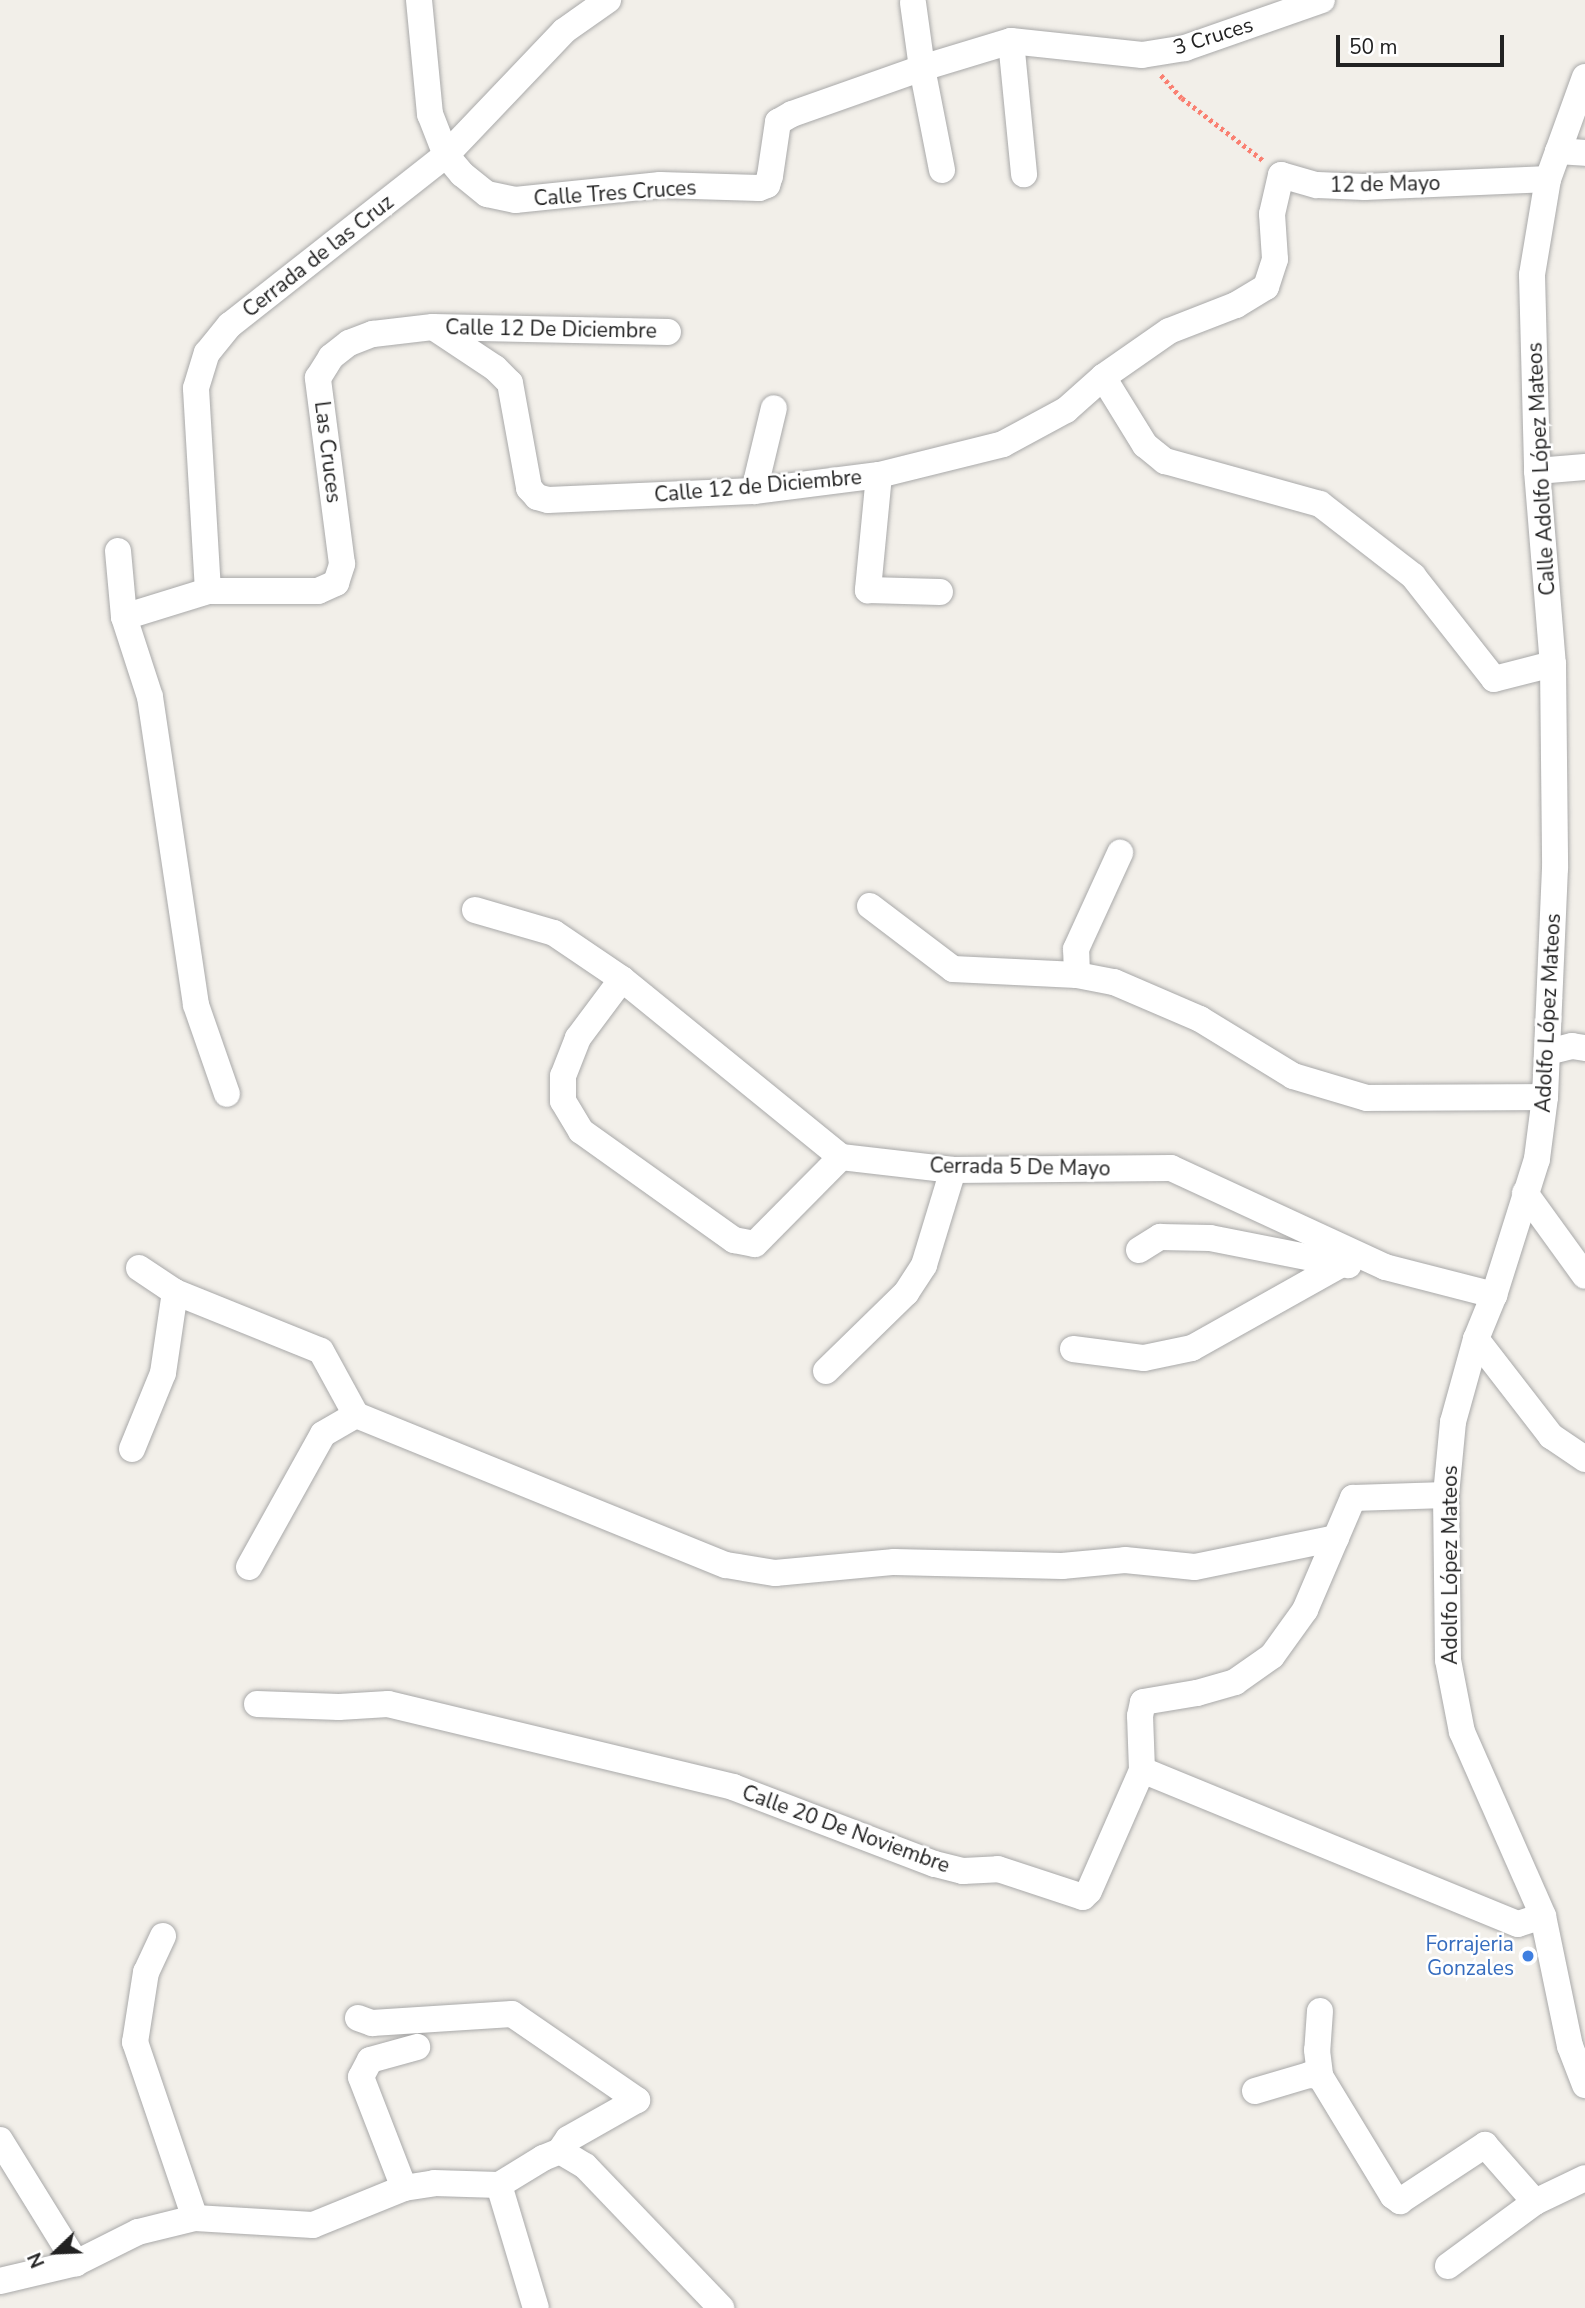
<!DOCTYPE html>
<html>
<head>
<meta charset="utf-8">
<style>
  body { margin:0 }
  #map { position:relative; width:1585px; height:2308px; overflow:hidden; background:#f2efe9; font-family:"Nunito Sans",sans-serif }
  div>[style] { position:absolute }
  .path>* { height:4.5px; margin-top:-2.25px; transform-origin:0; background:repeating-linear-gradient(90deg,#fa8072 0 3.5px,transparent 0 7px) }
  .roads { filter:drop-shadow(0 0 2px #a9a9a9) drop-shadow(0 0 2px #a9a9a9) }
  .street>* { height:26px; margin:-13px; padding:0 13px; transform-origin:13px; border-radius:13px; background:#fff }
  .dots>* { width:19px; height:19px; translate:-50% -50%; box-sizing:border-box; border:4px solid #fff; border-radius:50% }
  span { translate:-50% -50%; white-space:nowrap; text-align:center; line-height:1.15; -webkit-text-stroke:5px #fff; paint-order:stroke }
  .street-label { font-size:21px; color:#222 }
  .shop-label { font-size:21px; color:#366cbe }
  .right { translate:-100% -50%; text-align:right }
  .north { position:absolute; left:21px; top:2217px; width:70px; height:70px; -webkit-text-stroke:5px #fff; paint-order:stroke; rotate:247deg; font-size:19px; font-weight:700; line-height:28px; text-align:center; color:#222 }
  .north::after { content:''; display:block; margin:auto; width:24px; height:32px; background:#222; clip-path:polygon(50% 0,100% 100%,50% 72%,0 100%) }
  .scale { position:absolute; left:1336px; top:35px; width:168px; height:32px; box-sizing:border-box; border:4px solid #222; border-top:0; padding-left:9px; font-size:21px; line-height:24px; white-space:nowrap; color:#222; -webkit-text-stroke:5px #fff; paint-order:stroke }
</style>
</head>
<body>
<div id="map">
  <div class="path">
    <i style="left:1161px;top:75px;width:31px;rotate:48deg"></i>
    <i style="left:1182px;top:98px;width:103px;rotate:37.5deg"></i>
  </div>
  <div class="roads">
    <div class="street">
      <i style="left:419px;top:0;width:115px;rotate:84.5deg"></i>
      <i style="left:430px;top:114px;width:44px;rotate:68.7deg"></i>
      <i style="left:446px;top:155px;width:25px;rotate:50deg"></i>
      <i style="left:462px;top:174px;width:32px;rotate:39deg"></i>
      <i style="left:487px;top:194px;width:29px;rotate:12deg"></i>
      <i style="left:515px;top:200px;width:146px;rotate:-5.9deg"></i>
      <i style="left:660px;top:185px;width:99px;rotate:1.7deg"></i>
      <i style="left:759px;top:188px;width:9px;rotate:-21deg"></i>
      <i style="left:767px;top:185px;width:9px;rotate:-72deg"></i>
      <i style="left:770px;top:176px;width:55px;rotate:-81.6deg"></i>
      <i style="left:778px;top:122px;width:16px;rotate:-30deg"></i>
      <i style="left:792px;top:114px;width:138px;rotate:-19.5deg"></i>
      <i style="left:922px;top:68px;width:93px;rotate:-16.9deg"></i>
      <i style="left:1011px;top:41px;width:132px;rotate:6.1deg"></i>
      <i style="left:1142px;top:55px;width:44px;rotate:-9.2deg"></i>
      <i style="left:1185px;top:48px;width:145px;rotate:-19.3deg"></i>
      <i style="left:913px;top:3px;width:66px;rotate:82.1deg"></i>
      <i style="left:922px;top:68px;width:104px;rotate:78.9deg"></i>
      <i style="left:1011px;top:41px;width:134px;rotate:84.4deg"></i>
      <i style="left:1585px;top:77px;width:109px;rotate:109.9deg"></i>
      <i style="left:1548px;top:179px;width:97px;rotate:99.5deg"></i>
      <i style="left:1532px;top:275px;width:196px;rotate:88.5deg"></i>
      <i style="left:1537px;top:471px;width:194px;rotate:85.3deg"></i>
      <i style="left:1553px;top:664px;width:204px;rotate:89.4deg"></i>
      <i style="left:1555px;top:868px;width:229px;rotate:92.5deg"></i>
      <i style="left:1545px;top:1097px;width:63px;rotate:97.4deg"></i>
      <i style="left:1537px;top:1159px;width:143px;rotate:107.5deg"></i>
      <i style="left:1494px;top:1295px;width:48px;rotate:112.2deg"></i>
      <i style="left:1476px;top:1339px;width:86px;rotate:105.5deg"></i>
      <i style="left:1453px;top:1422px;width:73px;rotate:95.5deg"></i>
      <i style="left:1446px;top:1495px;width:165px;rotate:89.3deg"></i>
      <i style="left:1448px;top:1660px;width:73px;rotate:79deg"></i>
      <i style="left:1462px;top:1732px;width:201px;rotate:66.2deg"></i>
      <i style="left:1543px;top:1916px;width:133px;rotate:78.3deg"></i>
      <i style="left:1570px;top:2046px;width:42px;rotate:69deg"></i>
      <i style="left:1558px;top:151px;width:27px;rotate:4deg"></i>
      <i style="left:433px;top:327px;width:74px;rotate:33.5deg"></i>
      <i style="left:495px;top:368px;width:21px;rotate:45deg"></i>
      <i style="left:510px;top:383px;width:107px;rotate:79.7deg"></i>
      <i style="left:529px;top:488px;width:12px;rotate:48deg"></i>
      <i style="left:537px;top:497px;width:11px;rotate:15deg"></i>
      <i style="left:548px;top:500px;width:206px;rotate:-2.5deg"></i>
      <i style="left:754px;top:491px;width:126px;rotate:-7.3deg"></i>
      <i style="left:879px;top:475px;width:128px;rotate:-14deg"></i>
      <i style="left:1003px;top:444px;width:72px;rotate:-28.4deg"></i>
      <i style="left:1066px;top:410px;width:50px;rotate:-41.7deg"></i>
      <i style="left:1103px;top:377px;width:80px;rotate:-34.9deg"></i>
      <i style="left:1169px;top:331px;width:72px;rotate:-21.2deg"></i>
      <i style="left:1236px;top:305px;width:35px;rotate:-31deg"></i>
      <i style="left:1266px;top:287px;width:29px;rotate:-72deg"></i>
      <i style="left:1275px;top:259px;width:45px;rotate:-93.8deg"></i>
      <i style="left:1272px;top:214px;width:40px;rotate:-77deg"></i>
      <i style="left:1281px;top:175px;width:37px;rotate:16deg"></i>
      <i style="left:1317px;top:185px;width:48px;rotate:2.4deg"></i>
      <i style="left:1365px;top:187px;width:183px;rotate:-2.5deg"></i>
      <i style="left:1103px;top:377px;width:80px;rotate:58.3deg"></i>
      <i style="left:1145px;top:445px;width:26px;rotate:39deg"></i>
      <i style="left:1165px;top:461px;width:161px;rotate:15.5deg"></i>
      <i style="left:1320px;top:504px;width:118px;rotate:37.7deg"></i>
      <i style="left:1413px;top:576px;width:131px;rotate:51.8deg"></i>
      <i style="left:1494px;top:679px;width:61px;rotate:-14.3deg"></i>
      <i style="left:1537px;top:471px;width:48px;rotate:-4.8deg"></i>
      <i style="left:879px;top:475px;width:116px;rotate:95.5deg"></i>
      <i style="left:868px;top:590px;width:72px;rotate:1.6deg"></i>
      <i style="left:754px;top:491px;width:85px;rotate:-76.5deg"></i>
      <i style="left:118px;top:551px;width:66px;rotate:84.8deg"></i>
      <i style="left:124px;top:617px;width:84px;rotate:72deg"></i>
      <i style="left:150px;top:697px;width:311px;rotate:81.5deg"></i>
      <i style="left:196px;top:1005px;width:94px;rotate:70.8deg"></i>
      <i style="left:208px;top:591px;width:203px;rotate:-93.4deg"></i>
      <i style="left:196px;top:388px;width:37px;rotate:-73deg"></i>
      <i style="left:207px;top:353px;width:36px;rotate:-51deg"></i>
      <i style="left:230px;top:325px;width:275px;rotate:-38.2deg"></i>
      <i style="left:446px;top:155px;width:171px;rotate:-46.4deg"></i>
      <i style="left:564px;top:31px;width:54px;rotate:-35.2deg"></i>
      <i style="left:124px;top:617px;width:88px;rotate:-17.2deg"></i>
      <i style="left:208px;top:591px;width:110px"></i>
      <i style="left:318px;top:591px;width:20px;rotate:-24deg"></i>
      <i style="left:336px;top:583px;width:20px;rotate:-72deg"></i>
      <i style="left:342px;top:564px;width:188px;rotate:-97.4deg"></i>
      <i style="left:318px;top:378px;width:25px;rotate:-58deg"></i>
      <i style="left:331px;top:357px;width:23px;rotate:-38deg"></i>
      <i style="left:349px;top:343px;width:26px;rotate:-21deg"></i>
      <i style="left:373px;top:334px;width:60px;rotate:-6.7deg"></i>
      <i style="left:433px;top:327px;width:235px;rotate:1.2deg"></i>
      <i style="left:870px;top:906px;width:104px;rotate:37.2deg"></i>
      <i style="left:953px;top:969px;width:124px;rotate:2.8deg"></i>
      <i style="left:1077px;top:975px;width:38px;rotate:11deg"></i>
      <i style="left:1114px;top:982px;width:94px;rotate:23.3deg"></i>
      <i style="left:1200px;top:1019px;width:109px;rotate:31.5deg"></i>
      <i style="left:1293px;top:1076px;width:77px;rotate:16.6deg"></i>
      <i style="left:1367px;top:1098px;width:178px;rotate:-0.3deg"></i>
      <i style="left:475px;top:910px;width:82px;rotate:16.2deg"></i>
      <i style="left:554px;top:933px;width:82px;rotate:34.1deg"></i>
      <i style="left:622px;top:979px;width:282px;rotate:39.1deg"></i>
      <i style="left:841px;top:1157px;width:113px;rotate:6.6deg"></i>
      <i style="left:953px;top:1170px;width:218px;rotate:-0.5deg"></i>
      <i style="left:1171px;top:1168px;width:236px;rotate:24.8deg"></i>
      <i style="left:1385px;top:1267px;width:113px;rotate:14.4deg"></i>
      <i style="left:1077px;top:975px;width:26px;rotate:-92deg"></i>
      <i style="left:1076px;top:949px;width:106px;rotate:-65.4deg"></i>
      <i style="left:622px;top:979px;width:74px;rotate:126.7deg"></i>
      <i style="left:578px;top:1038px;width:41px;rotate:111.5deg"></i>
      <i style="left:563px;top:1076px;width:25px;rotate:90deg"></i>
      <i style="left:563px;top:1101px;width:35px;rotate:59deg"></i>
      <i style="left:581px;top:1131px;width:188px;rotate:35.5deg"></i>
      <i style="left:734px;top:1240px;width:21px;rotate:11deg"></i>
      <i style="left:755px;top:1244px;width:122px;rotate:-45.3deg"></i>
      <i style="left:1548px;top:1052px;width:25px;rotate:-14deg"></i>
      <i style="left:1572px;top:1046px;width:13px;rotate:9deg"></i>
      <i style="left:1525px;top:1193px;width:102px;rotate:54.1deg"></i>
      <i style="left:1139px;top:1250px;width:25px;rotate:-32deg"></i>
      <i style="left:1160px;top:1237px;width:50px;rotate:1.1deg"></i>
      <i style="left:1210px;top:1238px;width:141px;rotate:11.1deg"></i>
      <i style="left:139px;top:1268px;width:43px;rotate:33.7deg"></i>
      <i style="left:175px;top:1292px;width:157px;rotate:22deg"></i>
      <i style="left:321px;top:1351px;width:73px;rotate:61.3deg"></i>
      <i style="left:356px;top:1415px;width:399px;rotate:22.1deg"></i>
      <i style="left:726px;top:1565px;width:50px;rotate:9.3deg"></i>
      <i style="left:775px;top:1573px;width:120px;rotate:-5.3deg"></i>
      <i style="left:894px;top:1562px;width:168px;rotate:1.4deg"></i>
      <i style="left:1062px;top:1566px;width:63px;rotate:-5.4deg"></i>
      <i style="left:1125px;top:1560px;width:70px;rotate:5.7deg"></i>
      <i style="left:1195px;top:1567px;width:144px;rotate:-11.6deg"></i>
      <i style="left:1476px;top:1339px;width:123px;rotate:52.3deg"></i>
      <i style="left:1551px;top:1436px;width:41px;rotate:34.1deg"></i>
      <i style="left:1073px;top:1349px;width:72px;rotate:7.2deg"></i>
      <i style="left:1144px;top:1358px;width:49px;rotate:-11.8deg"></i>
      <i style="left:1192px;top:1348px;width:170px;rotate:-29.3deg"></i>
      <i style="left:826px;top:1371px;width:112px;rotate:-44.3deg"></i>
      <i style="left:906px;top:1293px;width:33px;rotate:-57deg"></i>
      <i style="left:924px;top:1265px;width:99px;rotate:-73deg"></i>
      <i style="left:132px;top:1449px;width:82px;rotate:-67.8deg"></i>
      <i style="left:163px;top:1373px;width:82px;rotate:-81.6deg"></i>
      <i style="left:249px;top:1567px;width:152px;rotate:-60.9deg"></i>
      <i style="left:323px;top:1434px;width:38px;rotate:-30deg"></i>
      <i style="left:257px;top:1704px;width:82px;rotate:2.1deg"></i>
      <i style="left:339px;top:1707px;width:49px;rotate:-3.5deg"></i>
      <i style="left:388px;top:1704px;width:355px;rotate:13.5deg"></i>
      <i style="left:733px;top:1787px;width:216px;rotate:20.9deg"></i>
      <i style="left:935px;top:1864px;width:29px;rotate:14deg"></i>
      <i style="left:963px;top:1871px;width:35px;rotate:-3deg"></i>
      <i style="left:998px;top:1869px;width:89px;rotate:18.2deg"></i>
      <i style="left:1083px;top:1897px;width:8px;rotate:-45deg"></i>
      <i style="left:1089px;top:1891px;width:132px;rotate:-66.3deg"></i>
      <i style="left:1142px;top:1770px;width:54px;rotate:-92.1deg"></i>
      <i style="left:1140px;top:1716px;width:14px;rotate:-78deg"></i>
      <i style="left:1143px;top:1702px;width:55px;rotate:-9.5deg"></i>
      <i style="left:1197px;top:1693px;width:40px;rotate:-16deg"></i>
      <i style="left:1235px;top:1682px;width:45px;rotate:-35.1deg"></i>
      <i style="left:1272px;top:1656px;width:57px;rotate:-54.3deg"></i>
      <i style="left:1305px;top:1610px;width:122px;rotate:-66.8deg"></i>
      <i style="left:1353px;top:1498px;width:93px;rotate:-1.8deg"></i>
      <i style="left:1142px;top:1770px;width:406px;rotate:22.3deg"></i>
      <i style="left:1518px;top:1924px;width:26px;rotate:-18deg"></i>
      <i style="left:163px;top:1936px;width:40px;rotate:115deg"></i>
      <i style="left:146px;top:1972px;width:71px;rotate:98.9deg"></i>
      <i style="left:135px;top:2042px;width:186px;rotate:71.2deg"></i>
      <i style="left:1320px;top:2011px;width:39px;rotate:94deg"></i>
      <i style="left:1317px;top:2050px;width:26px;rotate:83deg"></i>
      <i style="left:358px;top:2018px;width:15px;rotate:20deg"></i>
      <i style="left:372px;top:2023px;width:140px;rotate:-3.7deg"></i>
      <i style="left:512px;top:2014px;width:152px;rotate:34.5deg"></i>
      <i style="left:637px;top:2100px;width:79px;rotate:150.5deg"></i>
      <i style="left:568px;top:2139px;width:14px;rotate:124deg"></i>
      <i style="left:1255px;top:2091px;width:56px;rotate:-16.5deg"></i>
      <i style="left:1309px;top:2075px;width:11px;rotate:5deg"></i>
      <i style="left:1320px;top:2076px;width:140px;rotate:58.7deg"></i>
      <i style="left:1393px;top:2196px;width:9px;rotate:36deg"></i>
      <i style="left:1400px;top:2201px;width:102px;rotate:-33.4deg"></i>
      <i style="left:1485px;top:2145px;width:76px;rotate:48.7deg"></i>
      <i style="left:0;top:2140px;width:145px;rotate:58.3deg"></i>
      <i style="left:499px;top:2185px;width:128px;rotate:73.3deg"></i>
      <i style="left:404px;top:2188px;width:119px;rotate:-111.2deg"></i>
      <i style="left:361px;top:2077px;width:19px;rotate:-62deg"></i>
      <i style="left:370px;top:2060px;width:49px;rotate:-15.5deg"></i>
      <i style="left:1448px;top:2266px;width:108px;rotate:-36.3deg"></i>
      <i style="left:1535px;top:2202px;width:55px;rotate:-25.6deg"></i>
      <i style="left:0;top:2281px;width:78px;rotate:-13.3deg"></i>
      <i style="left:76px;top:2263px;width:69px;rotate:-26.6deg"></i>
      <i style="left:138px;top:2232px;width:59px;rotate:-13.8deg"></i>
      <i style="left:195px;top:2218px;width:118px;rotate:3.4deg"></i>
      <i style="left:313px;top:2225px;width:98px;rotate:-22.1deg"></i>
      <i style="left:404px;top:2188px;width:30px;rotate:-9deg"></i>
      <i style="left:434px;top:2183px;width:65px;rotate:1.8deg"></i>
      <i style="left:499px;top:2185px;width:52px;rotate:-31.5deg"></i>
      <i style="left:543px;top:2158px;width:18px;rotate:-22deg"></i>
      <i style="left:560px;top:2151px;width:29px;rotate:31deg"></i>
      <i style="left:585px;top:2166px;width:197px;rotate:46.2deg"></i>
    </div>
  </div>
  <div class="dots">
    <i style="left:1528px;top:1956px;background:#3f7fe0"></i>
  </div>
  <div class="street-label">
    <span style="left:1213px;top:36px;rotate:-17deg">3 Cruces</span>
    <span style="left:1385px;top:184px;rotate:-1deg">12 de Mayo</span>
    <span style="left:615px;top:193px;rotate:-4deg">Calle Tres Cruces</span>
    <span style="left:318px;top:256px;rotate:-38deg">Cerrada de las Cruz</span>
    <span style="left:551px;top:329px;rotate:1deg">Calle 12 De Diciembre</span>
    <span style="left:328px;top:452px;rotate:83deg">Las Cruces</span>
    <span style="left:1541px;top:469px;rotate:-93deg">Calle Adolfo López Mateos</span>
    <span style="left:758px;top:486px;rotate:-5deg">Calle 12 de Diciembre</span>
    <span style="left:1548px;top:1013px;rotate:-87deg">Adolfo López Mateos</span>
    <span style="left:1020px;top:1167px;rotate:1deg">Cerrada 5 De Mayo</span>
    <span style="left:1450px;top:1565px;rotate:-90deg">Adolfo López Mateos</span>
    <span style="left:846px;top:1829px;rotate:20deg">Calle 20 De Noviembre</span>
  </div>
  <div class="shop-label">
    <span class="right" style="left:1514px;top:1956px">Forrajeria<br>Gonzales</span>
  </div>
  <div class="north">N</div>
  <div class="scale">50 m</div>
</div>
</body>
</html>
